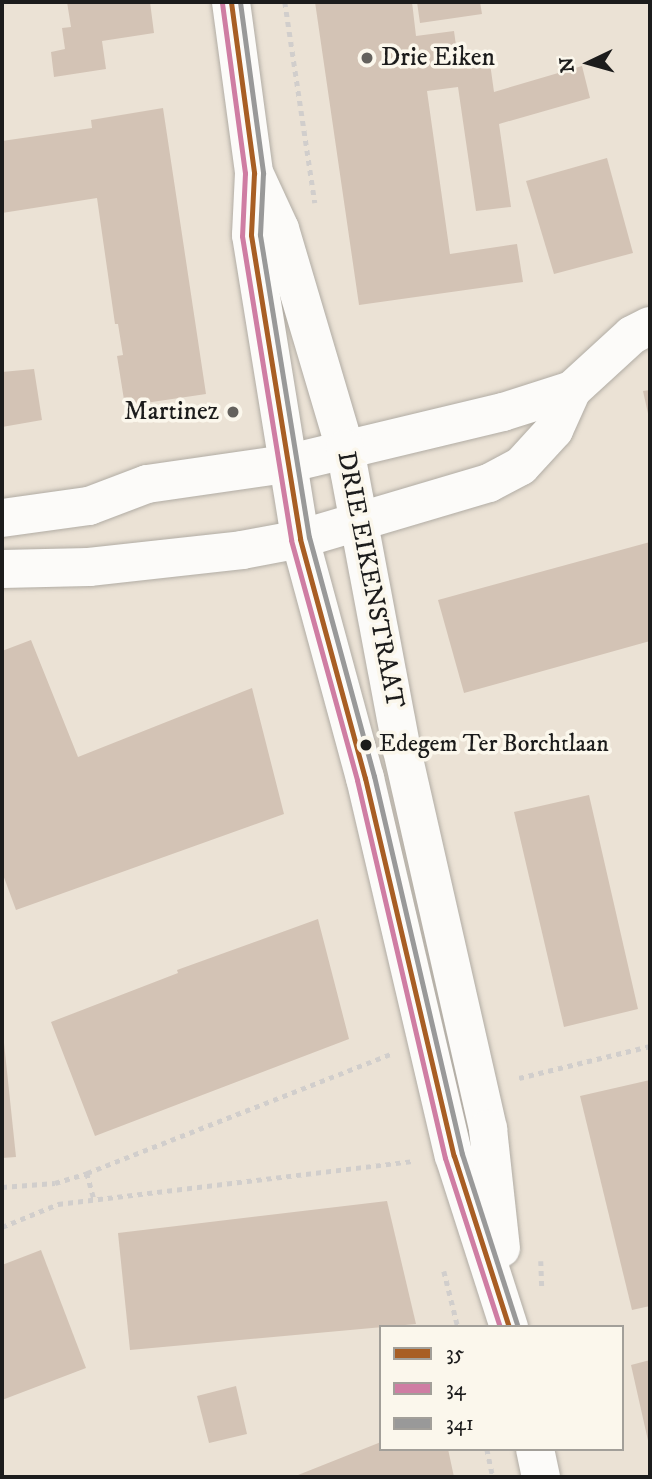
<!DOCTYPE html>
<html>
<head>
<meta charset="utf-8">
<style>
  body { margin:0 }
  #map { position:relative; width:652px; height:1479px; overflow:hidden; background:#ebe2d5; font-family:"IM FELL DW Pica",serif }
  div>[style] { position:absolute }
  .building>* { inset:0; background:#d3c3b5 }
  .path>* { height:4.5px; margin-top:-2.25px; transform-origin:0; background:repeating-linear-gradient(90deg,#d1cecc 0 5px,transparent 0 10px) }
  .roads { filter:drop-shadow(0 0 2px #b1aca4) drop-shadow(0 0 2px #b1aca4) }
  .minor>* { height:38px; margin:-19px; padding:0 19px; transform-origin:19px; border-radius:19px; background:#fcfbf9 }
  .tertiary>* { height:38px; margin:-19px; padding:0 19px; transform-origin:19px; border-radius:19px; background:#fcfbf9 }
  .bus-1>* { height:5px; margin:-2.5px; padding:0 2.5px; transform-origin:2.5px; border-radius:2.5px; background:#a85e24 }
  .bus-2>* { height:5px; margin:-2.5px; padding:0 2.5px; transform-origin:2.5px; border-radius:2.5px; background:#cf7da3 }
  .bus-3>* { height:5px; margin:-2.5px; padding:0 2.5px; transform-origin:2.5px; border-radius:2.5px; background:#999 }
  .dots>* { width:19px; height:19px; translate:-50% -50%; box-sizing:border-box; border:4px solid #fbf7ec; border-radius:50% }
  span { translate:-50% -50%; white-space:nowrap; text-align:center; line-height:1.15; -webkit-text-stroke:7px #fbf7ec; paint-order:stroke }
  .bus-label { font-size:24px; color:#1c1c1c }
  .left { translate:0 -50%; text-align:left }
  .poi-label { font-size:26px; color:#1c1c1c }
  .right { translate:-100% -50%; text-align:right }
  .street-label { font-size:26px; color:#1c1c1c }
  .frame { position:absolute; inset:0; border:4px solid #1c1c1c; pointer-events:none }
  .legend { position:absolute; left:379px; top:1325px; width:245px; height:126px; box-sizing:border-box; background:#fbf7ec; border:2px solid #a29f99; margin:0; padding:9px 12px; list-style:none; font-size:21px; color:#1c1c1c }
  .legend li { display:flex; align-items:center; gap:14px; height:35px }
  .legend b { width:35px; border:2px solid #a29f99 }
  .north { position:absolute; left:554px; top:28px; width:70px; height:70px; -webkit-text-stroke:5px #fbf7ec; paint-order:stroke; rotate:265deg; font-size:19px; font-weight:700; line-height:28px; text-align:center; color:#1c1c1c }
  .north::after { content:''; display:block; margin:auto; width:24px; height:32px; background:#1c1c1c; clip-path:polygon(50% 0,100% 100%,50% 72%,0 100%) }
</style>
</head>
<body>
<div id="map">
  <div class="building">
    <i style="clip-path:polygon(67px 2px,150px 2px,154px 33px,102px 41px,106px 69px,54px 77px,51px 52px,65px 49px,62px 28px,71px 27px)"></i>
    <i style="clip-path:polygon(315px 2px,412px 2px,416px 36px,454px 31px,458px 60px,489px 56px,494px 92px,582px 66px,590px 98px,499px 124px,511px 207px,476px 211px,458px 87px,427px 91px,450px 254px,517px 244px,523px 282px,359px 305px)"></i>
    <i style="clip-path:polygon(417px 2px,480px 2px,482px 14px,420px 23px)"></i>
    <i style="clip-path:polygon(163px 108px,206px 394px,125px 406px,117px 356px,123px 355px,118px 324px,115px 324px,97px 198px,2px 213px,2px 141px,92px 128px,91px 120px)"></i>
    <i style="clip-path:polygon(607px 158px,633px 253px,554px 274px,526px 181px)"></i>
    <i style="clip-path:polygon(34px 369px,42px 420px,2px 427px,2px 372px)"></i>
    <i style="clip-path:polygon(650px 390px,650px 417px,649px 418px,643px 391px)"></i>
    <i style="clip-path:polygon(650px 542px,650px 641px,464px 693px,438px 600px)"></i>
    <i style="clip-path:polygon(31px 640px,78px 757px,252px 688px,284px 814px,16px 910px,2px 872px,2px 651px)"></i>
    <i style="clip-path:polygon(589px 795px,638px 1009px,564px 1027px,514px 812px)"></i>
    <i style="clip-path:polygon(318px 919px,349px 1039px,95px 1136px,51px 1022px,178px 973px,177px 970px)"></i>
    <i style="clip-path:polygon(2px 1024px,16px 1157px,2px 1158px)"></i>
    <i style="clip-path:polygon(650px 1080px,650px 1306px,632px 1310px,580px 1096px)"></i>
    <i style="clip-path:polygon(387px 1201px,416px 1324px,130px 1350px,118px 1233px)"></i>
    <i style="clip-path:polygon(41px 1250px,86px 1368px,2px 1400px,2px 1265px)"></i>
    <i style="clip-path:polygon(650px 1360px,650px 1445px,649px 1445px,631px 1365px)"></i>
    <i style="clip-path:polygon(236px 1386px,247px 1434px,209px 1443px,197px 1396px)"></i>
    <i style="clip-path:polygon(381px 1442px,381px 1449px,448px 1449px,454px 1477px,293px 1477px)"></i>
  </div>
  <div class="path">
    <i style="left:285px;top:2px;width:203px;rotate:81.5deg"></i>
    <i style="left:519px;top:1078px;width:135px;rotate:-13.7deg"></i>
    <i style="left:87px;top:1173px;width:27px;rotate:75deg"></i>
    <i style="left:2px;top:1187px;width:53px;rotate:-4.3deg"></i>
    <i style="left:55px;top:1183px;width:34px;rotate:-17deg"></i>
    <i style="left:87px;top:1173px;width:326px;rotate:-21.4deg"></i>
    <i style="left:2px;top:1227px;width:61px;rotate:-22.3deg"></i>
    <i style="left:58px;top:1204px;width:359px;rotate:-6.9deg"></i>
    <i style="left:541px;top:1261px;width:26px;rotate:88deg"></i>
    <i style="left:444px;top:1271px;width:58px;rotate:76deg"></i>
    <i style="left:487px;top:1449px;width:29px;rotate:78deg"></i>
  </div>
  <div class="roads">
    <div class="minor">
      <i style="left:2px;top:518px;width:88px;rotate:-7.9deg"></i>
      <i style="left:89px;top:506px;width:62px;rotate:-20.8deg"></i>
      <i style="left:147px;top:484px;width:140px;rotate:-8.2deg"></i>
      <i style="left:286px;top:464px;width:223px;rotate:-13.5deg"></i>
      <i style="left:503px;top:412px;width:72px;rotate:-17.7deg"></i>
      <i style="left:2px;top:569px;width:87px;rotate:-1.3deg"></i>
      <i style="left:89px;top:567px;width:154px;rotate:-6.3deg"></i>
      <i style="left:242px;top:550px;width:59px;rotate:-10.7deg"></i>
      <i style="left:300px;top:539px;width:197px;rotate:-16.5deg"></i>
      <i style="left:489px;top:483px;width:36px;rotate:-28deg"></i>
      <i style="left:521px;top:466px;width:49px;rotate:-47.5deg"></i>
      <i style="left:554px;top:430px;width:44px;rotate:-65.8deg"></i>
      <i style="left:572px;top:390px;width:81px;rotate:-42.5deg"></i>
      <i style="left:632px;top:335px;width:20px;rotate:-27deg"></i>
    </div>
    <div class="tertiary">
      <i style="left:231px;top:2px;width:173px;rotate:82.3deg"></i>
      <i style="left:254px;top:173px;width:62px;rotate:92.8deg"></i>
      <i style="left:251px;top:235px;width:308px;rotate:80.8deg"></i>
      <i style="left:300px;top:539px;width:248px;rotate:74.8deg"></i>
      <i style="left:365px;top:778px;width:388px;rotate:76.8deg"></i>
      <i style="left:454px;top:1156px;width:180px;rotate:72.2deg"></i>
      <i style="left:256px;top:177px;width:57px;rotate:65.2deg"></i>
      <i style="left:280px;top:229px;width:229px;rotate:73.5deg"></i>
      <i style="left:345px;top:449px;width:306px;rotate:79.3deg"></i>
      <i style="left:402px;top:750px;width:389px;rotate:77.2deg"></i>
      <i style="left:488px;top:1129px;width:120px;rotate:83.8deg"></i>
      <i style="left:535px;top:1449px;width:29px;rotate:78deg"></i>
    </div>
  </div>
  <div class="bus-1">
    <i style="left:231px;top:2px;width:173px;rotate:82.3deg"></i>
    <i style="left:254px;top:173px;width:62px;rotate:92.8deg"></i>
    <i style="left:251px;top:235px;width:308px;rotate:80.8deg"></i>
    <i style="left:300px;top:539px;width:248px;rotate:74.8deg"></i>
    <i style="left:365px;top:778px;width:388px;rotate:76.8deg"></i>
    <i style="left:454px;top:1156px;width:180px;rotate:72.2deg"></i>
  </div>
  <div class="bus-2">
    <i style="left:222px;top:3px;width:172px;rotate:82.3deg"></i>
    <i style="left:245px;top:173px;width:63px;rotate:92.7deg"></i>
    <i style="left:242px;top:236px;width:308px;rotate:80.8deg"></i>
    <i style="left:291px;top:540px;width:249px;rotate:74.6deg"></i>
    <i style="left:357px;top:780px;width:388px;rotate:76.9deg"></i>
    <i style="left:445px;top:1158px;width:178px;rotate:72deg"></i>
  </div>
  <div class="bus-3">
    <i style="left:240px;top:2px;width:173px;rotate:82.3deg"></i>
    <i style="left:263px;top:173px;width:62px;rotate:92.8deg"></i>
    <i style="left:260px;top:235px;width:306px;rotate:80.8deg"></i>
    <i style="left:309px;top:537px;width:248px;rotate:74.8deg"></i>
    <i style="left:374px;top:776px;width:388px;rotate:76.9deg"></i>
    <i style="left:462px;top:1154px;width:179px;rotate:72.1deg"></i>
  </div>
  <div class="dots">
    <i style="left:367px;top:58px;background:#64615d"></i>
    <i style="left:233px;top:412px;background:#64615d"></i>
    <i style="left:366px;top:745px;background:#1c1c1c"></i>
  </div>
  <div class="bus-label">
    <span class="left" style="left:379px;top:745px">Edegem Ter Borchtlaan</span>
  </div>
  <div class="poi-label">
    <span class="left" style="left:381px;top:58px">Drie Eiken</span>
    <span class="right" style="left:219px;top:412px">Martinez</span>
  </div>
  <div class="street-label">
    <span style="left:370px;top:580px;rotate:79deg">DRIE EIKENSTRAAT</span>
  </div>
  <div class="frame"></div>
  <ul class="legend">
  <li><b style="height:9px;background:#a85e24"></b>35</li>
  <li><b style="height:9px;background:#cf7da3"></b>34</li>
  <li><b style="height:9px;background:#999"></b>341</li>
  </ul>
  <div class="north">N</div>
</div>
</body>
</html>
